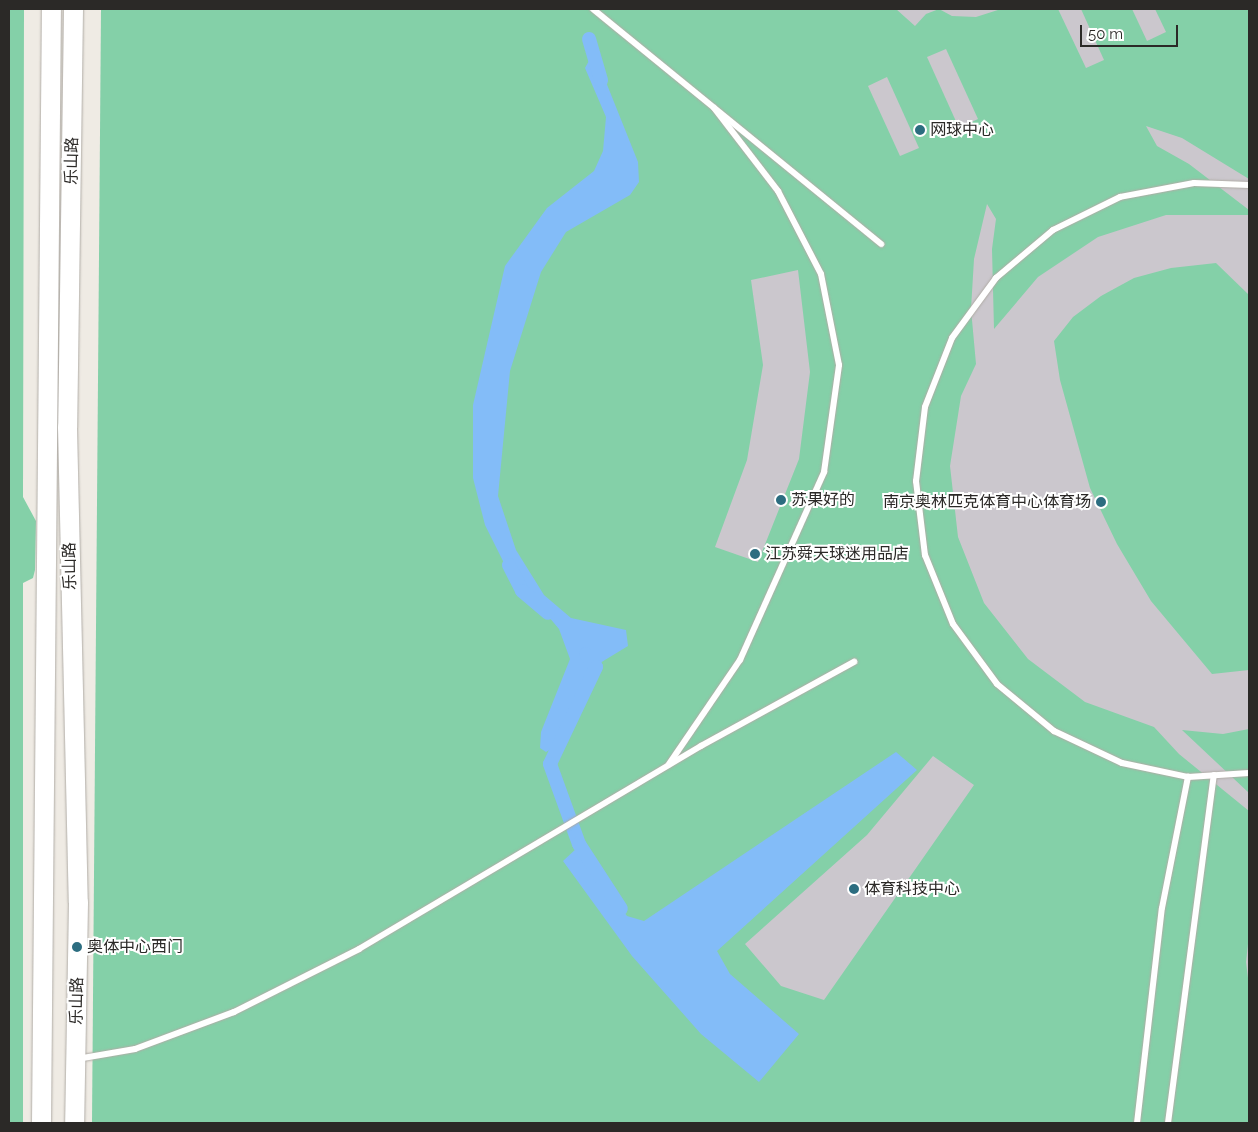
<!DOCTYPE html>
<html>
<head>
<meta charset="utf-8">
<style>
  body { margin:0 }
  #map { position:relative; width:1258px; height:1132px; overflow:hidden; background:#efebe4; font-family:Raleway,"Noto Sans SC",sans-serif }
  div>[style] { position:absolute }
  .green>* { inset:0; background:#84d0a8 }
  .water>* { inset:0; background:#83bcf8 }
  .canal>* { height:14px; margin:-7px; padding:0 7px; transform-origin:7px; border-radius:7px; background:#83bcf8 }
  .building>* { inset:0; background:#cbc7cd }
  .roads { filter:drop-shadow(0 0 1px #b0aca6) drop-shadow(0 0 1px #b0aca6) }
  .lane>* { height:6px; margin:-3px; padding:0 3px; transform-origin:3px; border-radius:3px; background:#fff }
  .secondary>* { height:19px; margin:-9.5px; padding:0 9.5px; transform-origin:9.5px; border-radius:9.5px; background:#fff }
  .dots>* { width:14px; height:14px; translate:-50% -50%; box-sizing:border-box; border:2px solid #fff; border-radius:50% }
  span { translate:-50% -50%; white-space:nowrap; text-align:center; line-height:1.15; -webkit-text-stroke:4px #fff; paint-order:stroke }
  .poi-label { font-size:16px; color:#2b2927 }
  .left { translate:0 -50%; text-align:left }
  .right { translate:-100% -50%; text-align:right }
  .street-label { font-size:16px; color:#2b2927 }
  .frame { position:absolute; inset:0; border:10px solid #2b2927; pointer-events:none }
  .scale { position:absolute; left:1080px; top:25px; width:98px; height:22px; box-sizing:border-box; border:2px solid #2b2927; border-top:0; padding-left:6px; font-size:15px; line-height:18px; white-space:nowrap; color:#2b2927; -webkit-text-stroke:4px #fff; paint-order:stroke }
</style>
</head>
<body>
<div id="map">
  <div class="green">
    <i style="clip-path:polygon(9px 9px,24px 9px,23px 497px,36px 521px,35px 570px,33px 578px,23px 583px,23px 1123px,9px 1123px)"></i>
    <i style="clip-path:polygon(101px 9px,1249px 9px,1249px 1123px,92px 1123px)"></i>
  </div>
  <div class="water">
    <i style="clip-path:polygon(590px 59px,602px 72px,638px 162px,639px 182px,630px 195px,566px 232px,541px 272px,510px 371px,498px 496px,516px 550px,544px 595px,571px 618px,626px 630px,628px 646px,600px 663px,581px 685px,559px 744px,546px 752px,540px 748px,541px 732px,570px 659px,559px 629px,505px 565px,485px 525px,473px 478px,473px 405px,505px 266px,547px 208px,594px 171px,603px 151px,606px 117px,585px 68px)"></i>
    <i style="clip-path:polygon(896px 752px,917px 770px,717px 951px,730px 974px,799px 1034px,759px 1082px,701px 1034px,632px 956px,563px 861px,577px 848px,627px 916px,644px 921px)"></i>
  </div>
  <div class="canal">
    <i style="left:589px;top:39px;width:43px;rotate:73.7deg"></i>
    <i style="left:509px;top:565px;width:29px;rotate:63deg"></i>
    <i style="left:522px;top:591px;width:34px;rotate:40deg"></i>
    <i style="left:586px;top:654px;width:16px;rotate:52deg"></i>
    <i style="left:596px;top:667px;width:107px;rotate:115.4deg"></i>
    <i style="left:550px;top:764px;width:85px;rotate:70.1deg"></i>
    <i style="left:579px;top:844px;width:77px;rotate:57.1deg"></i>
  </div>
  <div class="building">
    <i style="clip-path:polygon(896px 9px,1001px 9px,976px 17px,952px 16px,939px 9px,926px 14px,915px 26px)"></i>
    <i style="clip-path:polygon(1058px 9px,1081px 9px,1104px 60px,1086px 68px)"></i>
    <i style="clip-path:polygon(1132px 9px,1155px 9px,1166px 32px,1147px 41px)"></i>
    <i style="clip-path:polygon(946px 49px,978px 119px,959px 128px,927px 57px)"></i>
    <i style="clip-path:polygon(887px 77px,919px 148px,900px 156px,868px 86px)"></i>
    <i style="clip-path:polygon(1146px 126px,1182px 138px,1249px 179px,1249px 210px,1189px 164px,1157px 146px)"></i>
    <i style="clip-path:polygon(987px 204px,996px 219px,992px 249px,994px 329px,1038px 277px,1098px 237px,1166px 215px,1249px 215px,1249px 295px,1216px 263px,1171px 268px,1134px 278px,1101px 296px,1073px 317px,1054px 341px,1060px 380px,1090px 488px,1117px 544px,1151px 601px,1212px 674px,1249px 670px,1249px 729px,1223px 734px,1182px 730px,1249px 793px,1249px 811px,1179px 754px,1154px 727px,1085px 702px,1028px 659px,984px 603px,958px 537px,950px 466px,961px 396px,976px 364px,971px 309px,974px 259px)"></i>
    <i style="clip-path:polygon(798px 270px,810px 372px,799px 459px,758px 562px,715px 547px,747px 460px,763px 365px,751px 280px)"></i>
    <i style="clip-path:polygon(933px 756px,974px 785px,824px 1000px,781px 986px,745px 944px,867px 835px)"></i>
    <i style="clip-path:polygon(1249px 935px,1249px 978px,1248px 978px,1246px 962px)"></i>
  </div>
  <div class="roads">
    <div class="lane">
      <i style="left:593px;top:9px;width:372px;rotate:39.2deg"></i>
      <i style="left:1249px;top:185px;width:55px;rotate:-177.9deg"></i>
      <i style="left:1194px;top:183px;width:75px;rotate:169.3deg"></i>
      <i style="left:1120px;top:197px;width:75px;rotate:153.8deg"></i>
      <i style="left:1053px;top:230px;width:75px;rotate:139.9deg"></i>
      <i style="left:996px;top:278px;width:74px;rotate:126.3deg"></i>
      <i style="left:952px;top:338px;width:74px;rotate:111.4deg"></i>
      <i style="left:925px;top:407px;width:75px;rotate:96.9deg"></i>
      <i style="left:916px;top:481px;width:75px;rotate:83.1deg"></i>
      <i style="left:925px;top:555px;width:74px;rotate:67.9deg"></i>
      <i style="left:953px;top:624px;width:74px;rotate:53.7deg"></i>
      <i style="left:997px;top:684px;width:74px;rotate:39.5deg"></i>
      <i style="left:1054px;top:731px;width:75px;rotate:25.2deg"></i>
      <i style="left:1122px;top:763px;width:67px;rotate:12deg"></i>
      <i style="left:1188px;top:777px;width:61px;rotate:-3.8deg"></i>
      <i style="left:669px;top:764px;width:126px;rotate:-55.7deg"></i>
      <i style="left:740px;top:660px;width:206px;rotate:-65.9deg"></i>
      <i style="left:824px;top:472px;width:108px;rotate:-82deg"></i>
      <i style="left:839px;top:365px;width:93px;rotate:-101.2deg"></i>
      <i style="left:821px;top:274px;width:93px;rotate:-117.4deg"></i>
      <i style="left:778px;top:191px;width:105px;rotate:-127.6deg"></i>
      <i style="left:77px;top:1059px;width:59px;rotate:-9.8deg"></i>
      <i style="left:135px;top:1049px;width:106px;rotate:-20.5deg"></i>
      <i style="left:234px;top:1012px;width:140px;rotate:-26.7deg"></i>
      <i style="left:359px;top:949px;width:398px;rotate:-30.7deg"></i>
      <i style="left:701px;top:746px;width:175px;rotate:-28.8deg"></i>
      <i style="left:1137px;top:1123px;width:216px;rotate:-83.4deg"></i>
      <i style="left:1162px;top:908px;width:134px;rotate:-78.8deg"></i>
      <i style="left:1168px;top:1123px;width:351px;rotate:-82.5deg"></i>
    </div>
    <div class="secondary">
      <i style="left:73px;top:9px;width:418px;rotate:90.8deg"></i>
      <i style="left:67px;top:427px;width:475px;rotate:88.7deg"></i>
      <i style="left:78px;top:902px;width:221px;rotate:91deg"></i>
      <i style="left:41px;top:1123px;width:1114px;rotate:-89.49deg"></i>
    </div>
  </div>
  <div class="dots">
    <i style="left:920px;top:130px;background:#2c6d80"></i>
    <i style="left:781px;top:500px;background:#2c6d80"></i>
    <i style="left:1101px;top:502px;background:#2c6d80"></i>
    <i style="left:755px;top:554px;background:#2c6d80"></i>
    <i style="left:854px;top:889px;background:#2c6d80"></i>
    <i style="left:77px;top:947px;background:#2c6d80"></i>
  </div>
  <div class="poi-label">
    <span class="left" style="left:930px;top:130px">网球中心</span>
    <span class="left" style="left:791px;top:500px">苏果好的</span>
    <span class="right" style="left:1091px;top:502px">南京奥林匹克体育中心体育场</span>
    <span class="left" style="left:765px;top:554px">江苏舜天球迷用品店</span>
    <span class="left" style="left:864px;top:889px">体育科技中心</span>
    <span class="left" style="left:87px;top:947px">奥体中心西门</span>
  </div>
  <div class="street-label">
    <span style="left:72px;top:161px;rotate:-89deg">乐山路</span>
    <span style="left:70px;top:566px;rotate:-91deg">乐山路</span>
    <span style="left:77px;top:1001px;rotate:-89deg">乐山路</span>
  </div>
  <div class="frame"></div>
  <div class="scale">50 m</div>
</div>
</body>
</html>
